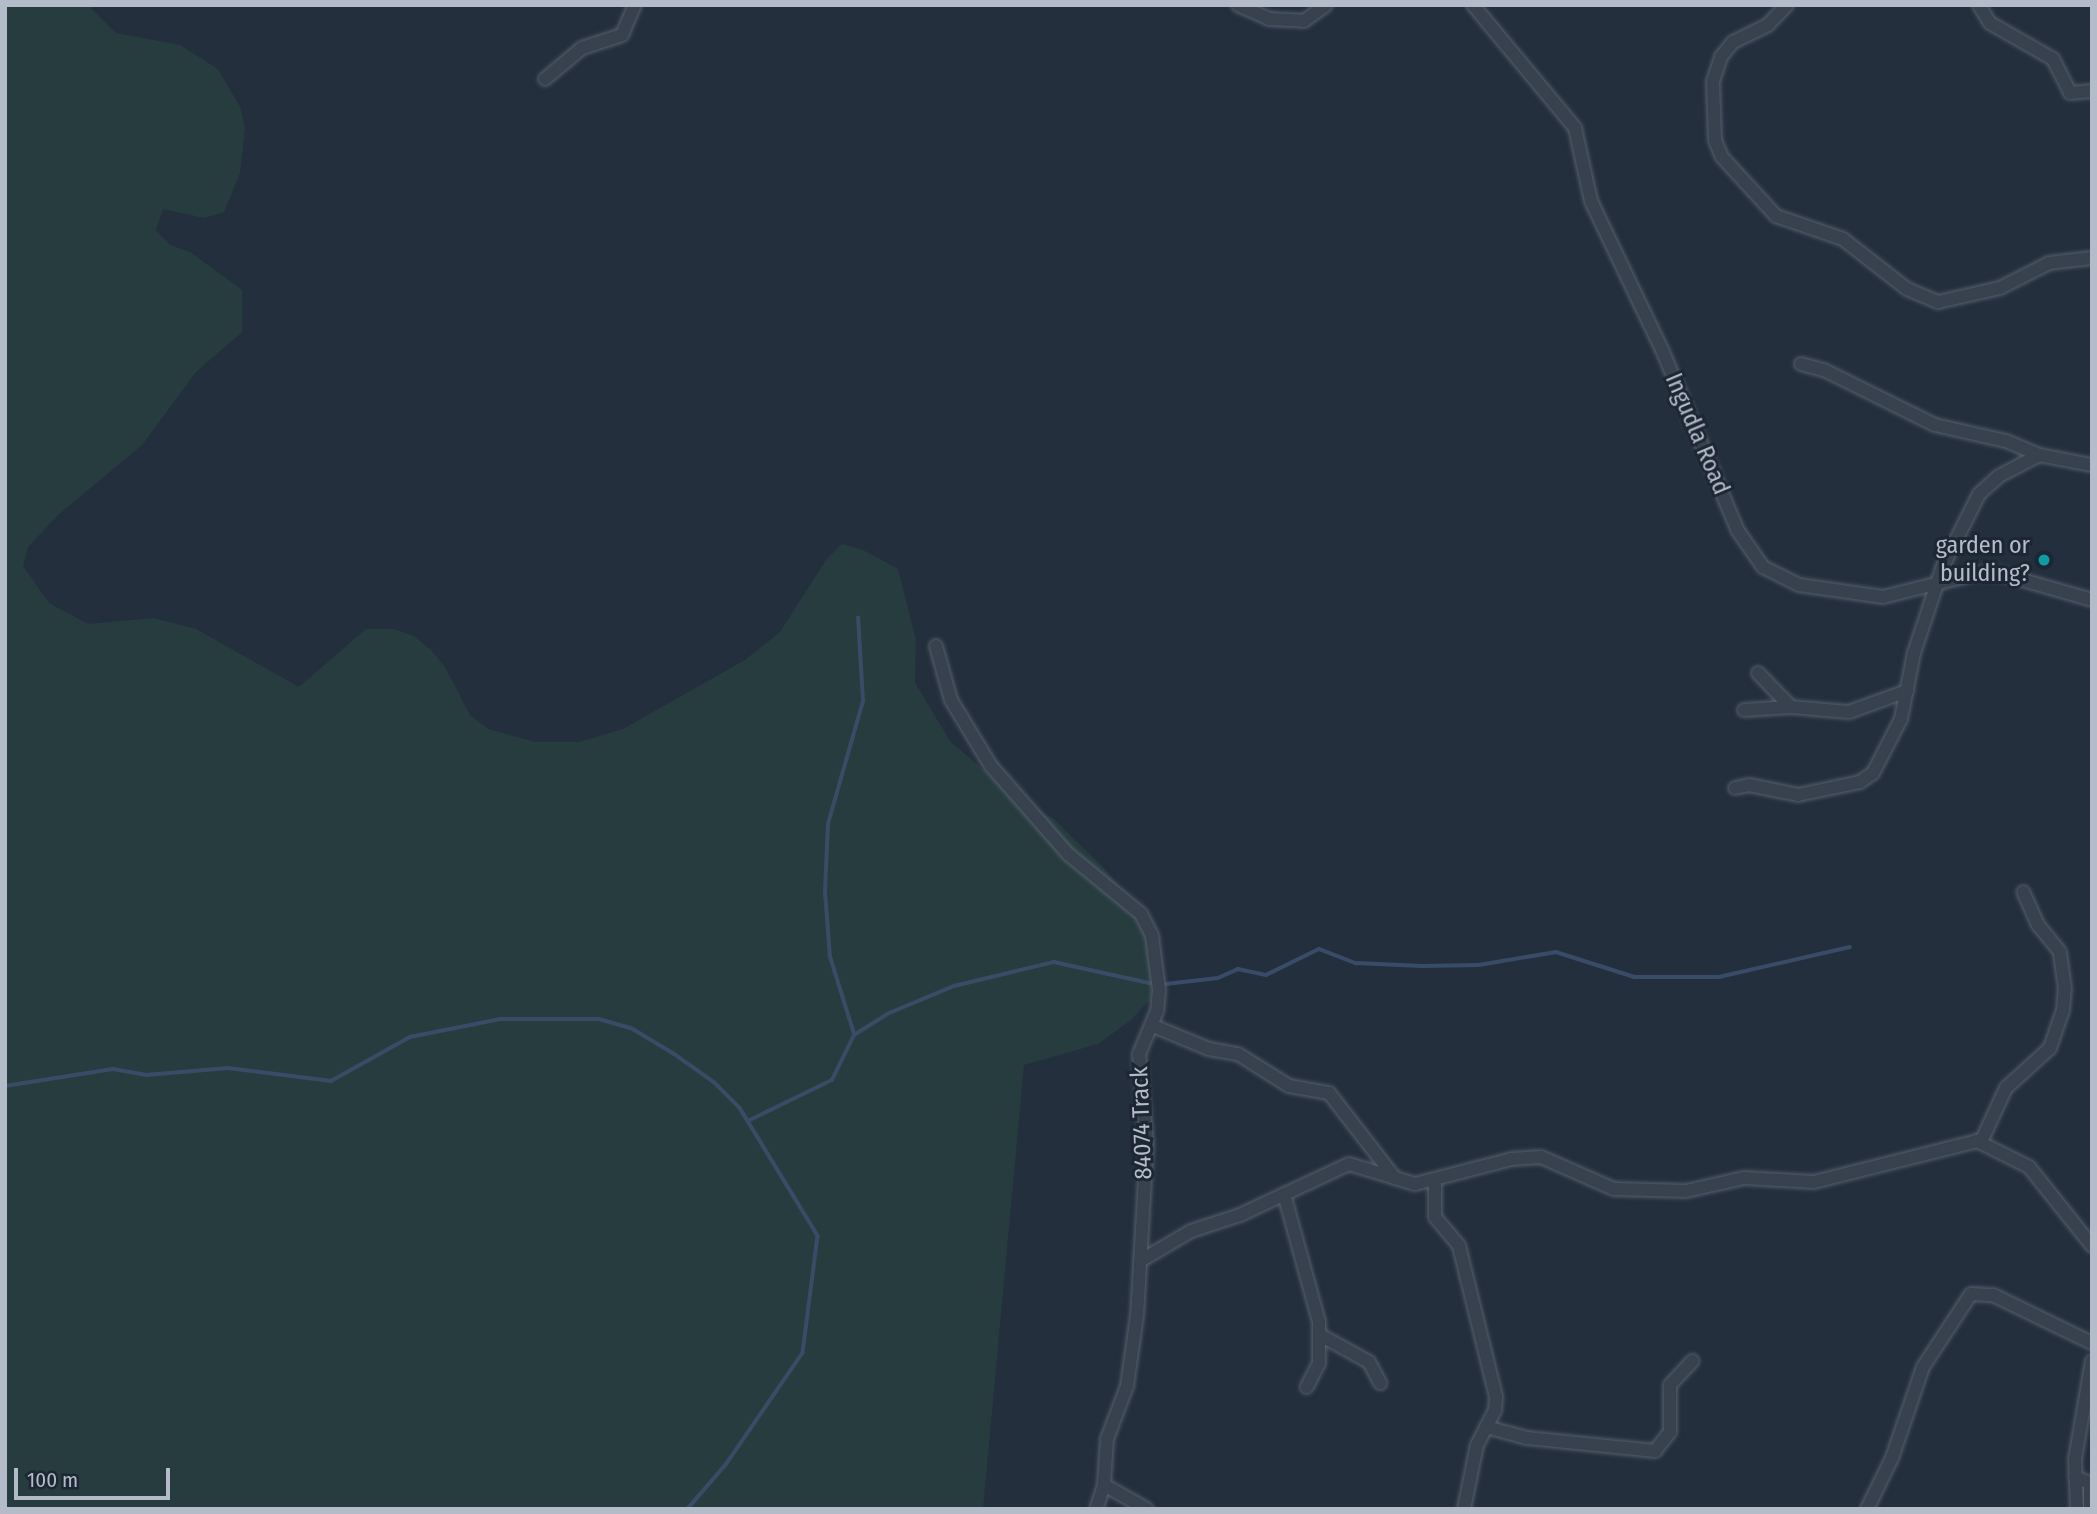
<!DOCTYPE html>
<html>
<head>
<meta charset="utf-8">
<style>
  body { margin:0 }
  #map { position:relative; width:2097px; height:1514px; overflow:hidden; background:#242f3e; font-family:"Fira Sans Condensed",sans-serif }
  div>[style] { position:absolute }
  .green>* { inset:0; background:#263c3f }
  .stream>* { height:3.5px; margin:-1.75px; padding:0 1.75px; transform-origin:1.75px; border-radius:1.75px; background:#394c67 }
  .roads { filter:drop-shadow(0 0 2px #565f6c) drop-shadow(0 0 2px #565f6c) }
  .minor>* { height:12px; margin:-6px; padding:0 6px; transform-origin:6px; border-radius:6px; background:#38414e }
  .dots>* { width:19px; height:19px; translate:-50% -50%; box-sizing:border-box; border:4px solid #1d2633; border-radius:50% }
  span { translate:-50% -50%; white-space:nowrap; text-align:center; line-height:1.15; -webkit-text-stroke:6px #1d2633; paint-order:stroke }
  .street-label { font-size:24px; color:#b4bcc9 }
  .poi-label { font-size:24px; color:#b4bcc9 }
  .right { translate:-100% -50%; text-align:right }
  .frame { position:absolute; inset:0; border:7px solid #b4bcc9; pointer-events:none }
  .scale { position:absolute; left:14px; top:1468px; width:156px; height:32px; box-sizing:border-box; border:4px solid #b4bcc9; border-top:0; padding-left:9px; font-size:21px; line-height:24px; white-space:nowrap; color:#b4bcc9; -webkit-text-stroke:5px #1d2633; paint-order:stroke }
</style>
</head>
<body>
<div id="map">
  <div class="green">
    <i style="clip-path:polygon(5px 5px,88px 5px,116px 33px,180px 45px,218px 69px,240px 107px,245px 127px,240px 173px,224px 212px,204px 218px,163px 209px,156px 230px,170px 245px,190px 252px,242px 290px,242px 332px,196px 372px,142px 445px,59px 514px,28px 547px,23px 566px,49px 603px,88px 624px,153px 618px,196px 629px,299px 687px,366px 629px,393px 629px,414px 636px,431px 650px,445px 667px,470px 715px,488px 729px,535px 742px,579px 742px,623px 729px,745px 660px,780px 632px,826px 560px,842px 544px,863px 550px,898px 569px,916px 640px,915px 683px,950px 741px,1015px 797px,1054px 819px,1106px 870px,1146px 923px,1159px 990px,1131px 1020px,1098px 1044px,1024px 1065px,983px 1509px,5px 1509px)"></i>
  </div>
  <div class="stream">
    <i style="left:1166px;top:984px;width:52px;rotate:-6.6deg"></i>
    <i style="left:1218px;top:978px;width:22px;rotate:-24deg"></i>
    <i style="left:1238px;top:969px;width:29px;rotate:12deg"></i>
    <i style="left:1266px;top:975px;width:59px;rotate:-26.1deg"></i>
    <i style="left:1319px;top:949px;width:40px;rotate:21deg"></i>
    <i style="left:1356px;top:963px;width:66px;rotate:2.6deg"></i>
    <i style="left:1422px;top:966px;width:57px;rotate:-1deg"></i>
    <i style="left:1479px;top:965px;width:78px;rotate:-9.6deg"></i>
    <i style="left:1556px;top:952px;width:83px;rotate:17.6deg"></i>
    <i style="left:1635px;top:977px;width:84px"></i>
    <i style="left:1719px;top:977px;width:134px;rotate:-12.9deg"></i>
    <i style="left:854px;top:1034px;width:81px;rotate:-107.3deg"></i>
    <i style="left:830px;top:957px;width:65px;rotate:-94.4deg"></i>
    <i style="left:825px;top:892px;width:68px;rotate:-87.5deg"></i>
    <i style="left:828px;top:824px;width:128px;rotate:-74.1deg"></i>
    <i style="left:863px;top:701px;width:83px;rotate:-93.4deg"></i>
    <i style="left:5px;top:1086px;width:109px;rotate:-8.9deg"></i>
    <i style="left:113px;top:1069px;width:34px;rotate:10deg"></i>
    <i style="left:146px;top:1075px;width:82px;rotate:-4.9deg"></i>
    <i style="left:228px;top:1068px;width:104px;rotate:7.2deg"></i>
    <i style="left:331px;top:1081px;width:90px;rotate:-29.1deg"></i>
    <i style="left:410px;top:1037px;width:93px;rotate:-11.2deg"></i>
    <i style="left:501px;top:1019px;width:98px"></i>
    <i style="left:599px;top:1019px;width:35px;rotate:16deg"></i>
    <i style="left:633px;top:1029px;width:47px;rotate:31deg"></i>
    <i style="left:673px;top:1053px;width:50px;rotate:35.3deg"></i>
    <i style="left:714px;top:1082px;width:37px;rotate:45deg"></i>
    <i style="left:740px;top:1108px;width:150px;rotate:58.6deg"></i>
    <i style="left:818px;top:1236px;width:118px;rotate:97.3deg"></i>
    <i style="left:803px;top:1353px;width:136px;rotate:124.5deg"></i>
    <i style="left:726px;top:1465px;width:58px;rotate:130.8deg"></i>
    <i style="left:748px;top:1121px;width:93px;rotate:-26deg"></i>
    <i style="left:832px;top:1080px;width:50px;rotate:-63.9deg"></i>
    <i style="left:854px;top:1035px;width:39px;rotate:-32deg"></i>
    <i style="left:887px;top:1014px;width:73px;rotate:-22.7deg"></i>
    <i style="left:954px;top:986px;width:103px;rotate:-13.5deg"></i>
    <i style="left:1054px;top:962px;width:102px;rotate:12.4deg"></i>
  </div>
  <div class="roads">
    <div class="minor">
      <i style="left:1238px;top:5px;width:34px;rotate:24deg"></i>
      <i style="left:1269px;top:19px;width:35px;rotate:3deg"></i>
      <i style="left:1304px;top:21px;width:27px;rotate:-36deg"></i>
      <i style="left:1473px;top:5px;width:160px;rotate:50.3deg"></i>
      <i style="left:1575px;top:128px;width:75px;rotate:77.6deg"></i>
      <i style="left:1591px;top:201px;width:167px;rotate:64.5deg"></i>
      <i style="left:1663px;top:352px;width:194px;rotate:67.3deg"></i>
      <i style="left:1738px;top:531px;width:44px;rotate:55.2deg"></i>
      <i style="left:1763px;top:567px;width:40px;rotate:26.6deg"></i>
      <i style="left:1799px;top:585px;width:85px;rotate:8.1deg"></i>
      <i style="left:1883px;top:597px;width:99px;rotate:-14deg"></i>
      <i style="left:1979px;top:573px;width:26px;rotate:4deg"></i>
      <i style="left:2005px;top:575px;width:91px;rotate:16deg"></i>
      <i style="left:1787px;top:5px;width:28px;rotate:134deg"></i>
      <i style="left:1768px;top:25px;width:39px;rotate:154deg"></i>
      <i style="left:1733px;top:42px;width:19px;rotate:129deg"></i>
      <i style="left:1721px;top:57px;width:26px;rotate:108deg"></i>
      <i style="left:1713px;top:82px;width:58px;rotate:88deg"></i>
      <i style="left:1715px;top:140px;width:18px;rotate:68deg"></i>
      <i style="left:1722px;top:157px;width:80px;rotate:47.5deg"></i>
      <i style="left:1776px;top:216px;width:71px;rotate:18.9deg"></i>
      <i style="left:1843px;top:239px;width:81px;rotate:38deg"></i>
      <i style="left:1907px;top:289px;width:34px;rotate:23deg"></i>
      <i style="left:1938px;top:302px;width:64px;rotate:-12.7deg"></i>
      <i style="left:2000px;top:288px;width:55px;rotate:-27deg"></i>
      <i style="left:2049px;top:263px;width:43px;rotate:-6.6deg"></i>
      <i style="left:1979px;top:5px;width:21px;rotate:59deg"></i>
      <i style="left:1990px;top:23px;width:73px;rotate:29.7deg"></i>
      <i style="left:2053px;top:59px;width:38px;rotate:63deg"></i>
      <i style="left:2070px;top:93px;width:22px;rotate:-5deg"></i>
      <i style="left:545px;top:79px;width:48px;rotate:-40deg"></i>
      <i style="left:582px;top:48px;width:42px;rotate:-18deg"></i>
      <i style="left:622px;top:35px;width:33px;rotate:-67deg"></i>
      <i style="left:1801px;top:364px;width:24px;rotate:15deg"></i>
      <i style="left:1824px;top:370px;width:124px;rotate:26.4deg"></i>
      <i style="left:1935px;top:425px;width:73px;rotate:12.7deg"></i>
      <i style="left:2006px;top:441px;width:36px;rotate:23deg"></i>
      <i style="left:936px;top:646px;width:56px;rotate:74.5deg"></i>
      <i style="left:951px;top:700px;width:77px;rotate:58.8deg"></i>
      <i style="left:991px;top:766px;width:117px;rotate:48.8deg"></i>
      <i style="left:1068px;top:854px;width:94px;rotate:39.4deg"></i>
      <i style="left:1141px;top:914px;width:25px;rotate:63deg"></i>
      <i style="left:1152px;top:936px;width:54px;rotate:82.6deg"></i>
      <i style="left:1159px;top:990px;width:21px;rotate:95deg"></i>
      <i style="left:1157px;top:1011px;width:47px;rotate:112.7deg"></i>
      <i style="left:1139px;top:1054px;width:89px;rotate:84.9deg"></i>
      <i style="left:1147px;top:1143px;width:172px;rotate:93.3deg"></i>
      <i style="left:1137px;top:1315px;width:72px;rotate:98deg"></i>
      <i style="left:1127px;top:1386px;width:57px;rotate:110.7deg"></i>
      <i style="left:1107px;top:1439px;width:46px;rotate:93.7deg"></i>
      <i style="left:1104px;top:1485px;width:25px;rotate:108deg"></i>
      <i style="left:1758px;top:673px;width:47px;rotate:45.9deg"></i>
      <i style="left:1744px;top:710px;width:47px;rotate:-3.7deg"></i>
      <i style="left:1791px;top:707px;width:58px;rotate:4.9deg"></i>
      <i style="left:1849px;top:712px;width:62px;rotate:-19.9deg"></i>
      <i style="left:1735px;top:788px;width:14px;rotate:-12deg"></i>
      <i style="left:1749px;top:785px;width:50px;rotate:11.5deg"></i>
      <i style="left:1798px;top:795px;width:63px;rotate:-11.8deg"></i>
      <i style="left:1860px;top:782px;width:16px;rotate:-35deg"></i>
      <i style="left:1873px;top:773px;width:61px;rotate:-62.6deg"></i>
      <i style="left:1901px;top:719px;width:67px;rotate:-78.9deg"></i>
      <i style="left:1914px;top:653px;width:92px;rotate:-71.6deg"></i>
      <i style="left:1943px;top:566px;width:80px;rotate:-63.4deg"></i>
      <i style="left:1979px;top:494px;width:27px;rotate:-42deg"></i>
      <i style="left:1999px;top:476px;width:45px;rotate:-27.7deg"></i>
      <i style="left:2039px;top:455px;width:54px;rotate:10.7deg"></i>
      <i style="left:1151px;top:1025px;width:63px;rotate:22.5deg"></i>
      <i style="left:1209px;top:1049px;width:29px;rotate:10deg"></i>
      <i style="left:1238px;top:1054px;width:60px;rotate:32.1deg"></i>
      <i style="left:1289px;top:1086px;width:41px;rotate:9.9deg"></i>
      <i style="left:1329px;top:1093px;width:108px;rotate:52.2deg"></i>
      <i style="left:1981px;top:1142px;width:60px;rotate:-65.2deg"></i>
      <i style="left:2006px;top:1088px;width:59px;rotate:-42.3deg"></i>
      <i style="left:2050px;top:1048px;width:40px;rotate:-71.1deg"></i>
      <i style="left:2063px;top:1010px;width:21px;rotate:-85deg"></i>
      <i style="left:2065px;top:989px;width:37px;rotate:-98deg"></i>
      <i style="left:2060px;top:952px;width:35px;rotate:-129deg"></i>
      <i style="left:2038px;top:925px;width:36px;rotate:-114deg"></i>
      <i style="left:1435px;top:1181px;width:36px;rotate:90deg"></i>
      <i style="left:1435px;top:1217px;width:38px;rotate:50deg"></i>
      <i style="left:1459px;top:1246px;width:155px;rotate:76.2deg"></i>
      <i style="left:1496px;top:1397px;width:13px;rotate:94deg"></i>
      <i style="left:1495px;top:1410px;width:39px;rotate:117deg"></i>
      <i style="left:1477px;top:1445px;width:65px;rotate:101.5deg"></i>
      <i style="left:1284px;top:1194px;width:133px;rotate:74.7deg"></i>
      <i style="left:1319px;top:1322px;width:41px;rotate:90deg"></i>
      <i style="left:1319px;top:1363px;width:27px;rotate:117deg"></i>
      <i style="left:1140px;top:1261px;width:59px;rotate:-30.5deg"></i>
      <i style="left:1191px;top:1231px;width:52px;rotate:-18.1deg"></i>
      <i style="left:1240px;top:1215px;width:120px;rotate:-25.1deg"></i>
      <i style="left:1349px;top:1164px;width:69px;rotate:16.9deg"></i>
      <i style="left:1415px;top:1184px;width:100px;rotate:-14.5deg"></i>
      <i style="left:1512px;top:1159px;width:29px;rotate:-4deg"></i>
      <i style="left:1541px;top:1157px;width:80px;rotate:23.7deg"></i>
      <i style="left:1614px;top:1189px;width:72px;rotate:1.6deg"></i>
      <i style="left:1686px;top:1191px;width:59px;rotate:-12.6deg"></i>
      <i style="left:1744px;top:1178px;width:70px;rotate:3.3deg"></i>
      <i style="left:1814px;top:1182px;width:168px;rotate:-14.1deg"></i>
      <i style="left:1977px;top:1141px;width:58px;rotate:26.6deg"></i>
      <i style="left:2029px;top:1167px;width:101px;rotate:51.4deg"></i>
      <i style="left:1320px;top:1335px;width:56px;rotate:28.9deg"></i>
      <i style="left:1369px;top:1362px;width:24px;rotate:62deg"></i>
      <i style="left:1486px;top:1427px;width:42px;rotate:15deg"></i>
      <i style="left:1527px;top:1438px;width:129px;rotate:5.8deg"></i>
      <i style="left:1655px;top:1451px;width:24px;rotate:-52deg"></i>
      <i style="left:1670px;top:1432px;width:47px;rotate:-90deg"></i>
      <i style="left:1670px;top:1385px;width:33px;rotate:-47deg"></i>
      <i style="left:2075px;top:1477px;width:16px;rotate:22deg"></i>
      <i style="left:2090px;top:1483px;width:26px;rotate:90deg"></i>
      <i style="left:1104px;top:1485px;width:49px;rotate:29.2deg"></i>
      <i style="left:1867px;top:1509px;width:57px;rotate:-63.9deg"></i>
      <i style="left:1892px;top:1458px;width:96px;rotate:-71.2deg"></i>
      <i style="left:1923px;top:1367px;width:87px;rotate:-56.7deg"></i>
      <i style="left:1971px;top:1294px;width:22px;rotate:3deg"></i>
      <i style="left:1993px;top:1295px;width:110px;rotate:25.9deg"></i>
      <i style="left:2077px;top:1509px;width:50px;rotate:-92.3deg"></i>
      <i style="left:2075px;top:1459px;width:99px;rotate:-80.2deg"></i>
    </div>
  </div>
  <div class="dots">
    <i style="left:2044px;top:560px;background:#0f9aa8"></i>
  </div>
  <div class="street-label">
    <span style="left:1697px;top:434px;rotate:67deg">Ingudla Road</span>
    <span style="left:1142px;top:1123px;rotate:-92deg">84074 Track</span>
  </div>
  <div class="poi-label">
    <span class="right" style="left:2030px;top:560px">garden or<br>building?</span>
  </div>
  <div class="frame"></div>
  <div class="scale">100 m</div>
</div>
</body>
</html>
